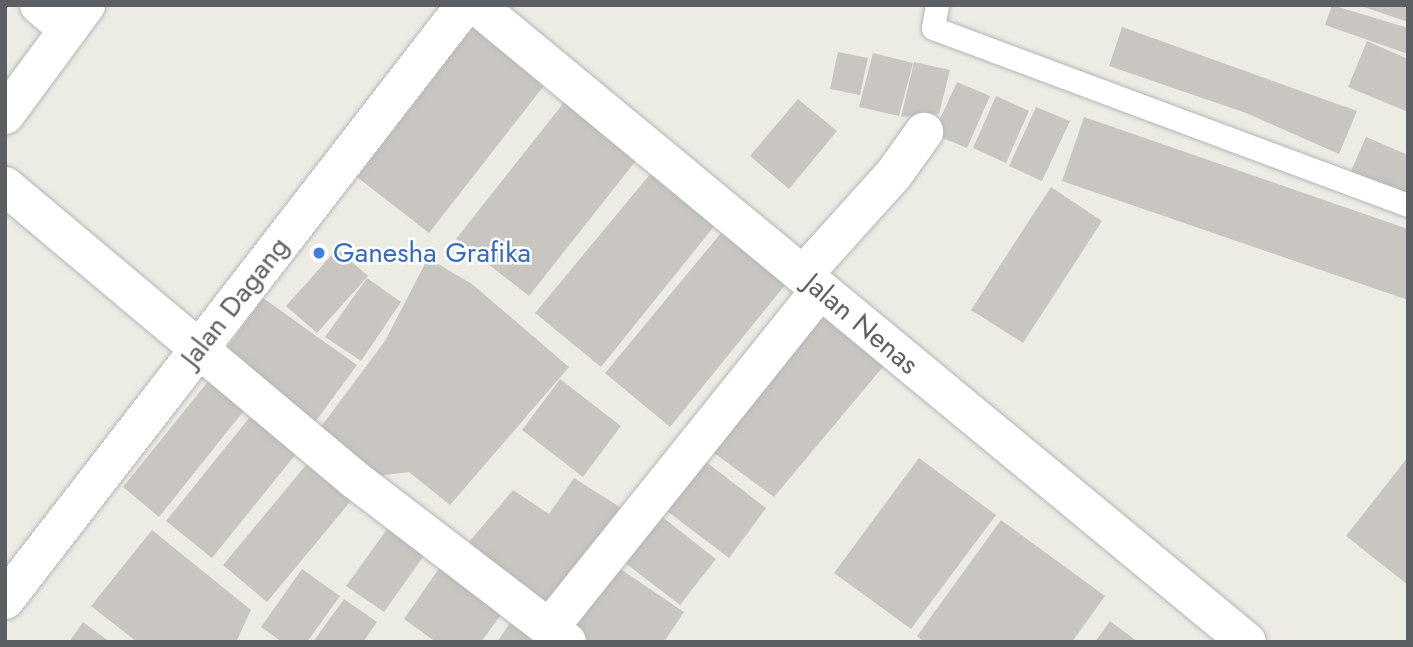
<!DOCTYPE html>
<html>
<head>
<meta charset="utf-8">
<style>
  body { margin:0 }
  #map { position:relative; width:1413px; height:647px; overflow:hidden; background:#edece4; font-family:Jost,sans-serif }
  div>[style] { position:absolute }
  .building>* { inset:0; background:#c9c6c1 }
  .roads { filter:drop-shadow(0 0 2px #b5b6ba) drop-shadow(0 0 2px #b5b6ba) }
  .service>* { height:23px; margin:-11.5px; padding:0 11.5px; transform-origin:11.5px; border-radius:11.5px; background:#fff }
  .minor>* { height:38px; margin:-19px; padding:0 19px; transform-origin:19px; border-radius:19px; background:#fff }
  .dots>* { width:19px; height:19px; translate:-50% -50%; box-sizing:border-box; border:4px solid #fff; border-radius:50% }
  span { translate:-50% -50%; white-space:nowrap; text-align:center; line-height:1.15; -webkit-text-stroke:5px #fff; paint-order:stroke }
  .shop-label { font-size:28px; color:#366cbe }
  .left { translate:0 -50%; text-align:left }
  .street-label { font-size:28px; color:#5c5f63 }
  .frame { position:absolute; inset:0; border:7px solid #5c5f63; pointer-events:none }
</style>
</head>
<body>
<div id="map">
  <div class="building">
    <i style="clip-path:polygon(1332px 5px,1408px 28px,1408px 54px,1325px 25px)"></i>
    <i style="clip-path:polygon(1361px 5px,1408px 5px,1408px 22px,1361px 6px)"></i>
    <i style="clip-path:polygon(477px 22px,550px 78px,429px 233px,357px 177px)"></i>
    <i style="clip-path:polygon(1122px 27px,1357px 111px,1339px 154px,1246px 113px,1109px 66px)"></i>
    <i style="clip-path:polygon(1367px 41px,1408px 59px,1408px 112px,1348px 87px)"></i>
    <i style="clip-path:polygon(838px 52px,868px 58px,860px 95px,830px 89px)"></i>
    <i style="clip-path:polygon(873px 53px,913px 63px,899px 116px,859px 107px)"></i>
    <i style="clip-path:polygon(914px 62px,950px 70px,939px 114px,901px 117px)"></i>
    <i style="clip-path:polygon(957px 82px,990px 96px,967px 148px,933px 134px)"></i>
    <i style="clip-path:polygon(569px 96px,642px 153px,529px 296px,456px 239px)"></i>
    <i style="clip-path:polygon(996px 96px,1029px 111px,1006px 163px,973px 148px)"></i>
    <i style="clip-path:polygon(798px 99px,837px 131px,789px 189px,750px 156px)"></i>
    <i style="clip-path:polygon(1036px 107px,1070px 121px,1042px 181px,1009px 166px)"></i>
    <i style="clip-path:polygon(1084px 117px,1408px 229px,1408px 300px,1062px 181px)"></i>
    <i style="clip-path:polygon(1366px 137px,1408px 155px,1408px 203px,1348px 178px)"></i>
    <i style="clip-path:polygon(656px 167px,720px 219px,601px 367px,535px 313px)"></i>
    <i style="clip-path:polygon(1051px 187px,1102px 221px,1023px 343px,971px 310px)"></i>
    <i style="clip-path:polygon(726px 227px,790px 279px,670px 427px,605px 373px)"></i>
    <i style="clip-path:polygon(337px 249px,368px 276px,317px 333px,286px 306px)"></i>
    <i style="clip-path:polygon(428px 258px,472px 284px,569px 367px,450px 505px,409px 472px,371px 477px,317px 432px,385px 341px)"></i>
    <i style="clip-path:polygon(367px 278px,401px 302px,361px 361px,325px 337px)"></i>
    <i style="clip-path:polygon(263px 298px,357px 365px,313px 425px,219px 359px)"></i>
    <i style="clip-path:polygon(820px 301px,887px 362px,774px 497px,706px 447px)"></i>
    <i style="clip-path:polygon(214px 374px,250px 403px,159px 517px,123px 487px)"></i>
    <i style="clip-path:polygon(560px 379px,621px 426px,583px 477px,522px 430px)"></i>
    <i style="clip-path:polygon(258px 407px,304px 444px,212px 558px,166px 521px)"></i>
    <i style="clip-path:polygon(1408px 457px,1408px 585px,1346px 536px)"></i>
    <i style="clip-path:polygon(701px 458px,766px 508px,729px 558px,663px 508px)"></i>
    <i style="clip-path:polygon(919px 458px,996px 515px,911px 629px,834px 573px)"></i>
    <i style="clip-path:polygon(311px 459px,355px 496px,267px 602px,223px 565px)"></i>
    <i style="clip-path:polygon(574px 478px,626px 511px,543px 606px,469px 542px,513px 490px,549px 514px)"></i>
    <i style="clip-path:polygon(656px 512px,716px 559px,680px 605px,620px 559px)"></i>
    <i style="clip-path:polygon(1001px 520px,1105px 596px,1072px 642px,924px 642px,917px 636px)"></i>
    <i style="clip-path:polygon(393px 521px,430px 547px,384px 612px,346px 586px)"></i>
    <i style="clip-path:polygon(152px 530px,251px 610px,236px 642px,137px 642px,91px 606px)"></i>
    <i style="clip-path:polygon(610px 562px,684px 612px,664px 642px,578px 642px,562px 631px)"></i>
    <i style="clip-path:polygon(440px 567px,503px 612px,481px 642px,436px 642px,404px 619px)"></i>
    <i style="clip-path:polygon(302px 569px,340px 596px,307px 642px,282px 642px,261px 627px)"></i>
    <i style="clip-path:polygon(344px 599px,377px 622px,363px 642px,313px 642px)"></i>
    <i style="clip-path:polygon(1110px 621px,1138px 642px,1095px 642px)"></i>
    <i style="clip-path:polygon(83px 622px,110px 642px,69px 642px)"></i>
    <i style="clip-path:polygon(510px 623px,536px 642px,497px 642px)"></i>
  </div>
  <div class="roads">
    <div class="service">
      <i style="left:937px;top:5px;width:23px;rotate:100deg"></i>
      <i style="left:933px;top:28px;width:507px;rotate:20.44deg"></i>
    </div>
    <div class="minor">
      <i style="left:39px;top:5px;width:38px;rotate:40deg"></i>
      <i style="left:476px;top:5px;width:1000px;rotate:39.56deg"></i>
      <i style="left:5px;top:115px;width:137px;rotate:-53.6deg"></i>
      <i style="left:5px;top:186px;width:456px;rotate:40deg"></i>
      <i style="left:354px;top:479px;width:268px;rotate:37.4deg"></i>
      <i style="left:803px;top:275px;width:136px;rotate:-48deg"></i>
      <i style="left:894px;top:174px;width:52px;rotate:-54.5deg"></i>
      <i style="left:5px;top:600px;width:752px;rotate:-52.29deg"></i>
      <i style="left:550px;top:627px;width:432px;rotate:-51.3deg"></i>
    </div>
  </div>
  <div class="dots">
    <i style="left:319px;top:253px;background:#3f7fe0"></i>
  </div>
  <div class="shop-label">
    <span class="left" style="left:333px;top:253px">Ganesha Grafika</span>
  </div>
  <div class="street-label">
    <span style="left:235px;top:302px;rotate:-52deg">Jalan Dagang</span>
    <span style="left:861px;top:324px;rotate:40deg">Jalan Nenas</span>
  </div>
  <div class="frame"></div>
</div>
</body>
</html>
